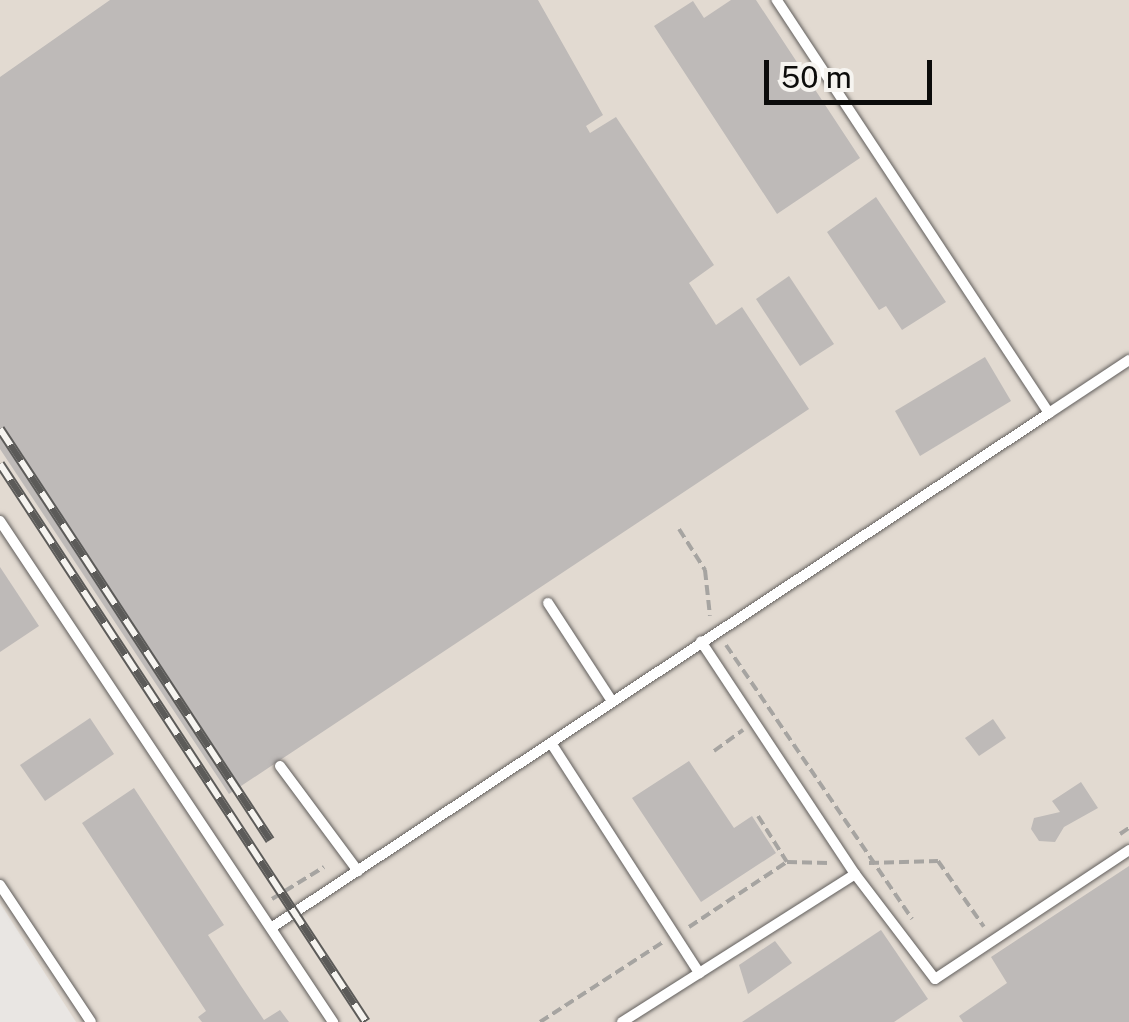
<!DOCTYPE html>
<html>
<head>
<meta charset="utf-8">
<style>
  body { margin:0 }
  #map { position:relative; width:1129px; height:1022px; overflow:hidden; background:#e9e6e3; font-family:"Public Sans",sans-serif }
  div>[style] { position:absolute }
  .built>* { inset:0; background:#e2dad1 }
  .building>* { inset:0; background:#bebab8 }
  .path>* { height:4px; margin-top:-2px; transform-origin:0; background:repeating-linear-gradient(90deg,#a6a4a1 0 10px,transparent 0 15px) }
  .roads { filter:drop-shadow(0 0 2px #615e5c) drop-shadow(0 0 2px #615e5c) }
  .lane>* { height:10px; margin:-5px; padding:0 5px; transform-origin:5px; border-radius:5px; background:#fff }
  .rail>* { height:10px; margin-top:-5px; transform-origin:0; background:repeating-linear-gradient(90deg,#f6f4f0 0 19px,#5c5b59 0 38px); box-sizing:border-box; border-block:2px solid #5c5b59 }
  span { translate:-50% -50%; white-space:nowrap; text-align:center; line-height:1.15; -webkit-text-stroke:8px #f6f4f0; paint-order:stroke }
  .scale { position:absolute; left:764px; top:60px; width:168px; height:45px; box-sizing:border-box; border:5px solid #0c0c0b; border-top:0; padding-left:12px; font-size:30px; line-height:35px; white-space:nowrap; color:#0c0c0b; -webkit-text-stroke:8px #f6f4f0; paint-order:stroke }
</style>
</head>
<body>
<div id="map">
  <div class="built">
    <i style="clip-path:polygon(0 0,1129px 0,1129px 1022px,76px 1022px,0 903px)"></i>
  </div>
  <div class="building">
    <i style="clip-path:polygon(110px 0,538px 0,603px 115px,586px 126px,590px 133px,616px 117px,714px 265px,689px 283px,716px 325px,742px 307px,809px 409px,229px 794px,0 449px,0 77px)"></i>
    <i style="clip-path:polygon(731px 0,756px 0,860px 158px,777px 214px,654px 26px,693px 1px,704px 18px)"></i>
    <i style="clip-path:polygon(876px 197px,946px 302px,902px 330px,886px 306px,879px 310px,827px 232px)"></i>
    <i style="clip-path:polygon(789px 276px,834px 344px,800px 366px,756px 299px)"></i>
    <i style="clip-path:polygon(985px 357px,1011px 401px,920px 456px,895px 411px)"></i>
    <i style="clip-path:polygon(0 567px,39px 626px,0 652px)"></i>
    <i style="clip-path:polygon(90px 718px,114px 754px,45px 801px,20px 765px)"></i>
    <i style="clip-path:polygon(993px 719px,1006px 738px,979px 756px,965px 738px)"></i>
    <i style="clip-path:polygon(689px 761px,734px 828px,752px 816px,776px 853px,701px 902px,632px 798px)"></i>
    <i style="clip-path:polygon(1081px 782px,1098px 808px,1064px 827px,1055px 842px,1039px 841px,1031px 829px,1034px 818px,1060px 812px,1052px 801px)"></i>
    <i style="clip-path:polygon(134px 788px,224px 925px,208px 935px,241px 986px,264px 1020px,280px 1010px,289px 1022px,202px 1022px,198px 1017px,206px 1011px,82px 823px)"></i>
    <i style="clip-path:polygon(1129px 866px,1129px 1022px,963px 1022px,959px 1016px,1007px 983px,991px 957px)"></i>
    <i style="clip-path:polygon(881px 930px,928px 999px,894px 1022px,742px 1022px)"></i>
    <i style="clip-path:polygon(775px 941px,792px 963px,748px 994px,739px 965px)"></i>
  </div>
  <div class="path">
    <i style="left:679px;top:529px;width:49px;rotate:57.6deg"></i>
    <i style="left:705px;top:570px;width:46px;rotate:83.8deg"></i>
    <i style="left:726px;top:645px;width:331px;rotate:55.8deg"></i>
    <i style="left:714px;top:751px;width:36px;rotate:-36deg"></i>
    <i style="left:758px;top:816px;width:54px;rotate:57.8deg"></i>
    <i style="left:1120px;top:834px;width:11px;rotate:-34deg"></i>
    <i style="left:869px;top:863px;width:69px;rotate:-1.7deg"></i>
    <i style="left:938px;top:861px;width:80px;rotate:55.1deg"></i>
    <i style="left:272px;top:899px;width:61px;rotate:-31.6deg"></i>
    <i style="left:689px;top:927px;width:118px;rotate:-33.6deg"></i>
    <i style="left:787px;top:862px;width:42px;rotate:1.4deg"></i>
    <i style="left:540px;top:1022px;width:147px;rotate:-33deg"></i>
  </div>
  <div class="roads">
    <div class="lane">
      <i style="left:1049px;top:413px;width:96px;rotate:-33.5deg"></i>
      <i style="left:0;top:521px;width:602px;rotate:56.39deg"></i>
      <i style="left:548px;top:603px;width:117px;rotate:56.9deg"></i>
      <i style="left:551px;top:743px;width:274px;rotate:57.2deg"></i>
      <i style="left:280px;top:766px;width:131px;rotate:53.4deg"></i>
      <i style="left:855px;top:874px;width:132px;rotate:52.7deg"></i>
      <i style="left:935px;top:979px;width:233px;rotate:-33.6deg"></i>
      <i style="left:0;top:885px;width:164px;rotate:56.4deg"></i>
      <i style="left:271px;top:928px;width:933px;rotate:-33.5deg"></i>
      <i style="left:1049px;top:413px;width:495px;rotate:-123.4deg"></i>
      <i style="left:622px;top:1022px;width:276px;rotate:-32.4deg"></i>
      <i style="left:855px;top:874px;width:279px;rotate:-123.5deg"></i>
    </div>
  </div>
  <div class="rail">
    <i style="left:0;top:429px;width:492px;rotate:56.7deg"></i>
    <i style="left:0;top:464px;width:667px;rotate:56.74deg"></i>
  </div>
  <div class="scale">50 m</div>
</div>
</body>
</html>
